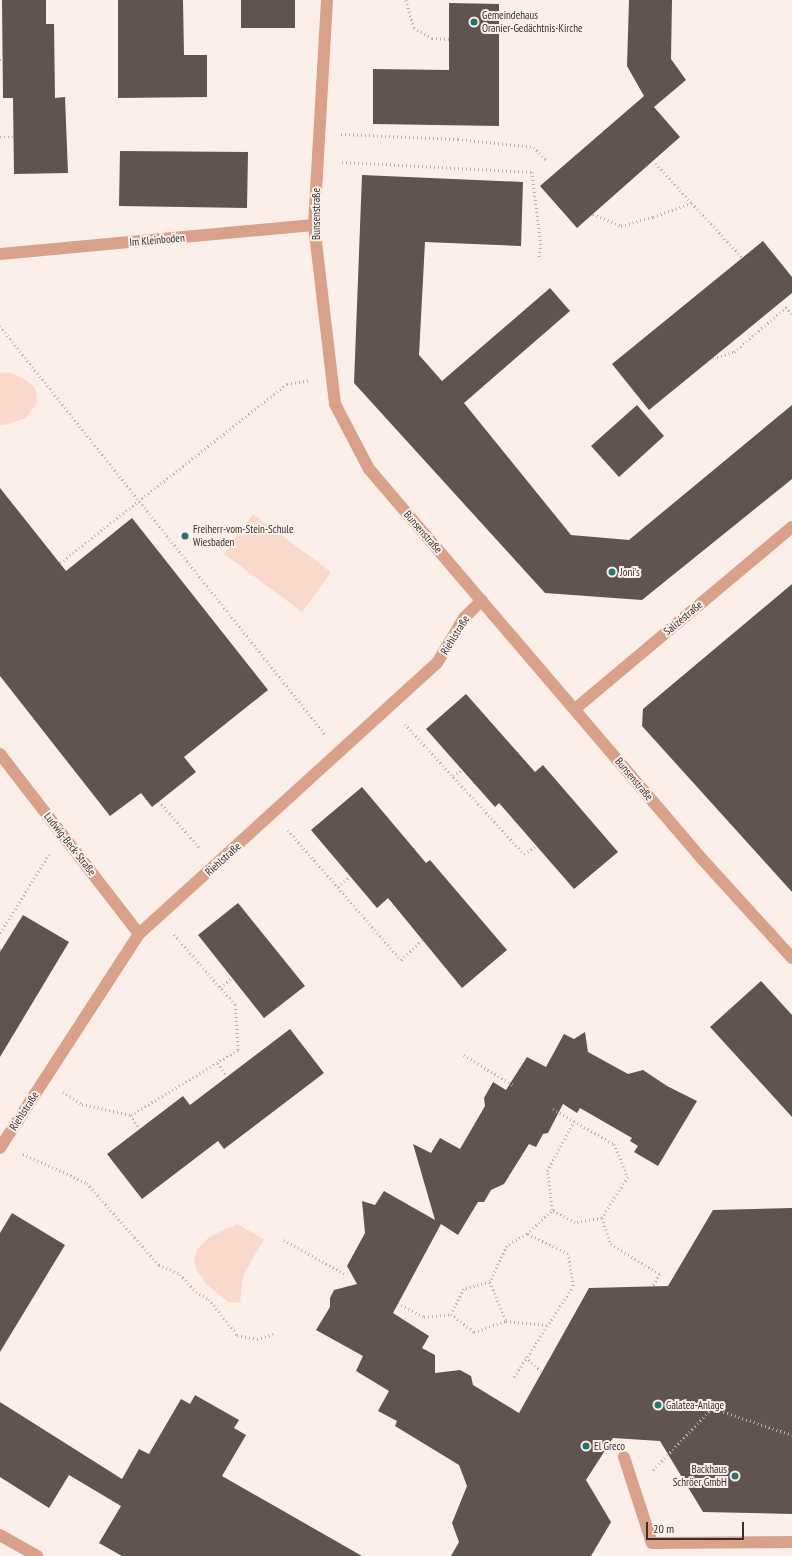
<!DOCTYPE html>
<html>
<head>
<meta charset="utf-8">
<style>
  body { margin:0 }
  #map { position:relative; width:792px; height:1556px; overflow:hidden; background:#fcefea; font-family:"PT Sans Narrow",sans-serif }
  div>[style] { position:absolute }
  .green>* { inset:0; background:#f8d9cb }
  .building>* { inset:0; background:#5f5450 }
  .path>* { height:2.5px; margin-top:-1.25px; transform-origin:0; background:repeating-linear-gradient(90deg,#bbb1ad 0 1px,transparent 0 4px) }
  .minor>* { height:12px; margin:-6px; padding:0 6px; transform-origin:6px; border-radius:6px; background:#d9a18a }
  .dots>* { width:11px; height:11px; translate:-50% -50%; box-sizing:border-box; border:2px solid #fcefea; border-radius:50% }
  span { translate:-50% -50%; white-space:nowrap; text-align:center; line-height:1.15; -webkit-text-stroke:4px #fcefea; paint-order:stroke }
  .poi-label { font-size:11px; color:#36312f }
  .left { translate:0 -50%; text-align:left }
  .right { translate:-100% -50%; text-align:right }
  .street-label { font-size:11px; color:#36312f }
  .scale { position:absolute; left:646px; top:1522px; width:98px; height:18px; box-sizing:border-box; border:2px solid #36312f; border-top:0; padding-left:5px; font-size:12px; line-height:14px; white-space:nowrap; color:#36312f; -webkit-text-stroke:3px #fcefea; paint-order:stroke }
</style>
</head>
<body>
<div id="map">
  <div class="green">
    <i style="clip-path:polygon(0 372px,12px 373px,26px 380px,36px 389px,37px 403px,26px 418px,9px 424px,0 425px)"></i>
    <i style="clip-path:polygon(253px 514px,331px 572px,302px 612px,224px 554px)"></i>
    <i style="clip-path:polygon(237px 1224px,264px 1239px,243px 1276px,240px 1303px,229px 1302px,208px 1286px,197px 1271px,194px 1260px,197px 1250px,209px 1237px)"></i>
  </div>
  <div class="building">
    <i style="clip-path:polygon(2px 0,46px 0,46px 24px,54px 24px,55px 98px,65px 97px,68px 173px,14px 174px,13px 98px,3px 98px)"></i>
    <i style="clip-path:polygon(118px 0,183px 0,184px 55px,207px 55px,207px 97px,118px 98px)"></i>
    <i style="clip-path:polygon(241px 0,295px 0,295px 28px,241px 28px)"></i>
    <i style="clip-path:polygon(629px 0,672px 0,671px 59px,686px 80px,654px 107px,680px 137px,577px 228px,540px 186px,644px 96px,627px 66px)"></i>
    <i style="clip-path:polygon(449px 3px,499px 4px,499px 126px,373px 124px,373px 69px,449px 70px)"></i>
    <i style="clip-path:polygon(120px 151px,248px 152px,247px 208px,119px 206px)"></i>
    <i style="clip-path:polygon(362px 175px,523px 182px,521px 246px,425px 242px,419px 355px,442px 381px,550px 288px,570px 311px,464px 403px,571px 535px,629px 540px,792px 405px,792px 479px,642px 600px,545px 593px,354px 383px)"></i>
    <i style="clip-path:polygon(763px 241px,792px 277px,792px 293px,649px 410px,612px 364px)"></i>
    <i style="clip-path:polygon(637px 405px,664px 436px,619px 477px,591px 446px)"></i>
    <i style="clip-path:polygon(0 488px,66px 571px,132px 518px,268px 690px,184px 757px,196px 772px,152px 807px,141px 793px,110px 816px,0 676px)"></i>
    <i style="clip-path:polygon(792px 584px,792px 892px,642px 726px,643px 709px)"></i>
    <i style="clip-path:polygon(466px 694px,535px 772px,543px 765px,618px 852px,574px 889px,499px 803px,495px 807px,426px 729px)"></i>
    <i style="clip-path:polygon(362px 787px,426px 863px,430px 860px,507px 950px,462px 988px,388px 898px,377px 908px,311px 830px)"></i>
    <i style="clip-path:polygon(238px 903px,305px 986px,264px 1018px,198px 935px)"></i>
    <i style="clip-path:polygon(23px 915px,69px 942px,0 1057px,0 952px)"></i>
    <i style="clip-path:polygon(761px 981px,792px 1015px,792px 1117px,710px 1027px)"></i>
    <i style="clip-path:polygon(290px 1029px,324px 1073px,224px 1149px,218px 1141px,142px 1199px,107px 1154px,183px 1096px,190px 1105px)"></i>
    <i style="clip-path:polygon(585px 1032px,588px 1052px,628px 1074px,643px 1070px,667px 1086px,697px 1101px,658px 1166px,634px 1152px,638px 1146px,630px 1141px,632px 1138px,580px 1108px,577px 1113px,563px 1104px,548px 1133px,543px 1134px,536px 1147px,529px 1144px,504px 1184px,491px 1190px,484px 1202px,478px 1202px,458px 1235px,441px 1224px,393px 1313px,429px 1336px,422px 1348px,435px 1355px,435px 1373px,460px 1370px,471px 1376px,473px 1385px,519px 1413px,589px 1288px,668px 1286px,713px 1210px,792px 1208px,792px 1514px,703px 1512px,660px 1441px,613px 1438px,586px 1480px,611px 1522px,591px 1556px,451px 1556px,459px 1542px,452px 1523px,467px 1486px,459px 1465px,395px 1426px,397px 1421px,378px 1411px,389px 1391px,356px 1371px,363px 1356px,316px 1330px,330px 1307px,330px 1298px,334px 1290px,357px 1284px,347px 1266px,365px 1233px,362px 1201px,375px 1205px,384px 1191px,435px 1220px,413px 1144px,431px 1153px,440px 1138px,460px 1149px,485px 1106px,484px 1098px,493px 1082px,506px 1090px,527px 1057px,546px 1067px,564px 1034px,574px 1039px)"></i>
    <i style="clip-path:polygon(12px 1213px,65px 1245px,0 1352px,0 1233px)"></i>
    <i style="clip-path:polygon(195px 1395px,239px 1420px,234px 1428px,246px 1435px,222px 1476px,362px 1556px,122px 1556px,99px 1543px,121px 1506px,69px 1475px,49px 1508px,0 1477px,0 1402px,122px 1479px,139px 1449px,149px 1454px,181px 1399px,190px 1404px)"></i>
  </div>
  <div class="path">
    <i style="left:406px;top:0;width:29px;rotate:74deg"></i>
    <i style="left:414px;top:28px;width:21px;rotate:29deg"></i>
    <i style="left:432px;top:38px;width:17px;rotate:3deg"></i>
    <i style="left:0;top:60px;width:3px"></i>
    <i style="left:341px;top:134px;width:117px;rotate:2.4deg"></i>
    <i style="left:458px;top:139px;width:76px;rotate:6deg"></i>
    <i style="left:534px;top:147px;width:19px;rotate:47deg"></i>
    <i style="left:0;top:137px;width:14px"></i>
    <i style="left:342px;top:162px;width:190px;rotate:3deg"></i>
    <i style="left:532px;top:172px;width:73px;rotate:82.9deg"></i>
    <i style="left:541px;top:244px;width:16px;rotate:97deg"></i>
    <i style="left:692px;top:203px;width:75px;rotate:47.2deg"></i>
    <i style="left:593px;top:214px;width:30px;rotate:23deg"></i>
    <i style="left:621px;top:226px;width:33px;rotate:-16deg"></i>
    <i style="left:653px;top:217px;width:40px;rotate:-20.2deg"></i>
    <i style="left:691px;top:203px;width:55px;rotate:-132.1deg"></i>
    <i style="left:0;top:326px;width:522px;rotate:51.46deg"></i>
    <i style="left:713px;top:358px;width:22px;rotate:-16deg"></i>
    <i style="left:734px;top:352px;width:69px;rotate:-40.9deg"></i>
    <i style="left:786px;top:307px;width:9px;rotate:49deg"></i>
    <i style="left:60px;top:563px;width:289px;rotate:-38.3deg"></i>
    <i style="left:287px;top:384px;width:22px;rotate:-10deg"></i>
    <i style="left:405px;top:724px;width:176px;rotate:47.5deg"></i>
    <i style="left:524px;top:854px;width:14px;rotate:-34deg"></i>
    <i style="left:453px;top:776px;width:11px;rotate:-34deg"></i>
    <i style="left:159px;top:801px;width:61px;rotate:49deg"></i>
    <i style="left:288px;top:830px;width:172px;rotate:49deg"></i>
    <i style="left:401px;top:960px;width:29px;rotate:-44deg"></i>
    <i style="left:338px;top:887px;width:16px;rotate:-43deg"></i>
    <i style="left:0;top:933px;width:93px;rotate:-58.2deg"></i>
    <i style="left:0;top:950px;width:1px"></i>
    <i style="left:220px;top:987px;width:15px;rotate:-37deg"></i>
    <i style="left:464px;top:1055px;width:57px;rotate:31.5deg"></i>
    <i style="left:218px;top:1063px;width:16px;rotate:55deg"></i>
    <i style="left:63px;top:1092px;width:22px;rotate:32deg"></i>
    <i style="left:82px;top:1104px;width:50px;rotate:12.7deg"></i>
    <i style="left:131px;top:1115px;width:125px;rotate:-31.3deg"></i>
    <i style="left:238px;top:1050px;width:45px;rotate:-93.8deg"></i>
    <i style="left:235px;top:1005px;width:94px;rotate:-131.1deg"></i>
    <i style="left:553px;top:1109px;width:70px;rotate:29.8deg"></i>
    <i style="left:614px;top:1144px;width:36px;rotate:67deg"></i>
    <i style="left:628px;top:1177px;width:49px;rotate:122.4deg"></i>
    <i style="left:602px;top:1218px;width:27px;rotate:170deg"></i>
    <i style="left:575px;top:1223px;width:26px;rotate:-151deg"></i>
    <i style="left:552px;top:1210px;width:39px;rotate:-97deg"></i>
    <i style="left:547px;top:1171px;width:57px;rotate:-61.6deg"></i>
    <i style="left:131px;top:1115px;width:16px;rotate:60deg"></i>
    <i style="left:23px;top:1154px;width:70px;rotate:24.4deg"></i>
    <i style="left:87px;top:1183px;width:109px;rotate:48.7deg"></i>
    <i style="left:159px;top:1265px;width:23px;rotate:23deg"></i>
    <i style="left:180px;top:1274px;width:24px;rotate:48deg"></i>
    <i style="left:196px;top:1292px;width:15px;rotate:28deg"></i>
    <i style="left:209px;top:1299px;width:46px;rotate:52.1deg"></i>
    <i style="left:237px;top:1335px;width:20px;rotate:11deg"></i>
    <i style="left:257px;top:1339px;width:17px;rotate:-17deg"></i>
    <i style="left:602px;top:1218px;width:28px;rotate:71deg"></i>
    <i style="left:611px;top:1244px;width:57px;rotate:31.5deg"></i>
    <i style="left:660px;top:1274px;width:14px;rotate:120deg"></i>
    <i style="left:527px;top:1234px;width:23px;rotate:149deg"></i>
    <i style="left:507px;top:1246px;width:40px;rotate:115deg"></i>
    <i style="left:490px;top:1282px;width:42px;rotate:67.7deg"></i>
    <i style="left:506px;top:1321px;width:41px;rotate:5.6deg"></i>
    <i style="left:284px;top:1240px;width:72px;rotate:29.1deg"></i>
    <i style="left:490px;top:1282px;width:27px;rotate:165deg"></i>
    <i style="left:464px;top:1289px;width:28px;rotate:117deg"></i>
    <i style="left:451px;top:1314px;width:29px;rotate:38deg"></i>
    <i style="left:474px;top:1332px;width:34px;rotate:-19deg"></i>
    <i style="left:398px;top:1303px;width:30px;rotate:28deg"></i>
    <i style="left:424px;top:1317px;width:27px;rotate:-6deg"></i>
    <i style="left:526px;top:1357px;width:22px;rotate:43deg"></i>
    <i style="left:514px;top:1377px;width:108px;rotate:-57deg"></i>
    <i style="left:573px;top:1286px;width:32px;rotate:-99deg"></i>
    <i style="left:568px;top:1254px;width:46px;rotate:-154deg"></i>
    <i style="left:527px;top:1234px;width:35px;rotate:-44deg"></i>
    <i style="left:653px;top:1470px;width:86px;rotate:-46.4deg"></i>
    <i style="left:712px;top:1408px;width:84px;rotate:18.6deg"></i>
  </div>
  <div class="minor">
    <i style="left:327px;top:0;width:225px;rotate:93.3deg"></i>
    <i style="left:314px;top:225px;width:180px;rotate:83.3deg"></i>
    <i style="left:335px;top:404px;width:73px;rotate:62.4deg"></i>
    <i style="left:369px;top:469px;width:513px;rotate:49.51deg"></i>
    <i style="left:702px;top:859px;width:134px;rotate:47.7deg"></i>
    <i style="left:0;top:254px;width:315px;rotate:-5.3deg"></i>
    <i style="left:575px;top:709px;width:283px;rotate:-40deg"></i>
    <i style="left:0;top:754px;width:227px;rotate:52.3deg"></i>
    <i style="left:0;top:1148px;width:255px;rotate:-57deg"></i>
    <i style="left:139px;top:934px;width:403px;rotate:-42.3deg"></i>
    <i style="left:437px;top:663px;width:52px;rotate:-59deg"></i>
    <i style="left:464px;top:618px;width:25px;rotate:-45deg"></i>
    <i style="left:624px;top:1457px;width:90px;rotate:72deg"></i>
    <i style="left:652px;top:1543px;width:140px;rotate:-0.4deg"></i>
    <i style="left:0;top:1535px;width:43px;rotate:29.6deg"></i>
  </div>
  <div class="dots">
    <i style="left:474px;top:22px;background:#29726d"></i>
    <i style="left:185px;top:536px;background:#29726d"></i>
    <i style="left:612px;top:572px;background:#29726d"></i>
    <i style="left:658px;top:1405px;background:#29726d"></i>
    <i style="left:586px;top:1446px;background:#29726d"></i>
    <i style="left:735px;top:1476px;background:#29726d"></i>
  </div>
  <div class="poi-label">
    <span class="left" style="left:482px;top:22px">Gemeindehaus<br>Oranier-Gedächtnis-Kirche</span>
    <span class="left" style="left:193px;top:536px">Freiherr-vom-Stein-Schule<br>Wiesbaden</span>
    <span class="left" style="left:620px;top:572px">Joni's</span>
    <span class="left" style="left:666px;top:1405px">Galatea-Anlage</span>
    <span class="left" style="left:594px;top:1446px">El Greco</span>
    <span class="right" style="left:727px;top:1476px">Backhaus<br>Schröer GmbH</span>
  </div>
  <div class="street-label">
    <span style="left:316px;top:214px;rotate:-90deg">Bunsenstraße</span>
    <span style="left:157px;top:240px;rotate:-5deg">Im Kleinboden</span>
    <span style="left:423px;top:532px;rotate:49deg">Bunsenstraße</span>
    <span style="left:683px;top:618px;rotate:-40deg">Salizéstraße</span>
    <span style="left:455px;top:635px;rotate:-58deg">Riehlstraße</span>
    <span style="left:634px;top:779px;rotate:50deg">Bunsenstraße</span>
    <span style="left:70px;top:844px;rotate:52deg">Ludwig-Beck-Straße</span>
    <span style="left:223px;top:859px;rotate:-42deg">Riehlstraße</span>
    <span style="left:24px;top:1111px;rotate:-57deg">Riehlstraße</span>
  </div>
  <div class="scale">20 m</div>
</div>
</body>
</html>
